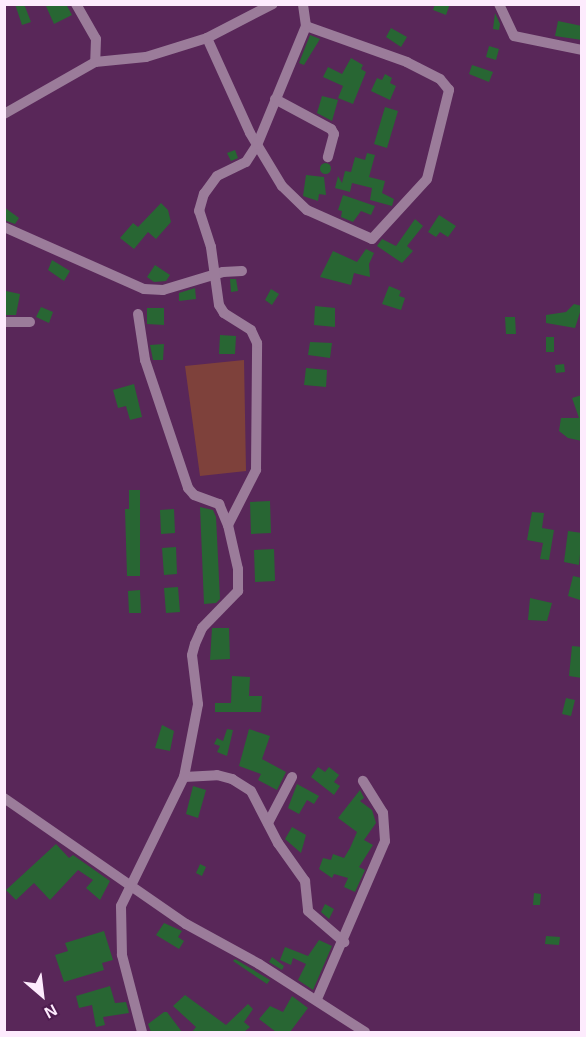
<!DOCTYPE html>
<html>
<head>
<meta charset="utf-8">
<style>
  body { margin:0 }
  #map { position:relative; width:586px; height:1037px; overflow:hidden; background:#592759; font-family:Arial,sans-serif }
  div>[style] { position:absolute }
  .green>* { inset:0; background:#7e413b }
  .building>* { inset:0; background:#286633 }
  .round { border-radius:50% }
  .minor>* { height:10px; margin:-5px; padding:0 5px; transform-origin:5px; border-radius:5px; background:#9b7c9a }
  span { translate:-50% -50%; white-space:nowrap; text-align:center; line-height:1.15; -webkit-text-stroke:6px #4d1c4e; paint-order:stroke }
  .frame { position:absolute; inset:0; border:6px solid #fdebfd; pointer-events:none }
  .north { position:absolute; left:12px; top:965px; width:60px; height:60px; -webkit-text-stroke:4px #4d1c4e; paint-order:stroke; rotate:152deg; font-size:16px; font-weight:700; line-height:24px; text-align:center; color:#fdebfd }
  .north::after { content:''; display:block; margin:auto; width:21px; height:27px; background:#fdebfd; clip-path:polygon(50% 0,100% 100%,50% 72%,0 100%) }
</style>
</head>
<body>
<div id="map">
  <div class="green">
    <i style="clip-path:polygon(244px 360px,246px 471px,200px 476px,185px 366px)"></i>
  </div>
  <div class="building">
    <i style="clip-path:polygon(15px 4px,24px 4px,31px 22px,22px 25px)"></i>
    <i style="clip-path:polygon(45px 4px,66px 4px,72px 15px,54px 24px)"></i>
    <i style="clip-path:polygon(435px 4px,450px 4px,446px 15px,433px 10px)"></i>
    <i style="clip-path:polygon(495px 13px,500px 24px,499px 30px,493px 29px)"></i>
    <i style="clip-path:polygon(558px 21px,582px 26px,582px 40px,555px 36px)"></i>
    <i style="clip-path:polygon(391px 28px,407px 37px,401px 47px,386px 37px)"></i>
    <i style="clip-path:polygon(310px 35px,320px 39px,304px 65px,299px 63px)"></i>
    <i style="clip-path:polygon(489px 46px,499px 49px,496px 60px,486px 57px)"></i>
    <i style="clip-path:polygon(351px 58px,363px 65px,361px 69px,366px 72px,353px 104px,338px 98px,343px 86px,323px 77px,328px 67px,342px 74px)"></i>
    <i style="clip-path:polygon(472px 65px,493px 72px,489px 82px,469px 74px)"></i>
    <i style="clip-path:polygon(385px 74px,392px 78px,390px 83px,396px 86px,390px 100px,371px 91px,377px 78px,382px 80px)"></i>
    <i style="clip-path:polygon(322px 96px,338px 100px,332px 121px,317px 113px)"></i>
    <i style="clip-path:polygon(385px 107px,398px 111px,387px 148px,374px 144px)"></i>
    <i style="clip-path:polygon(235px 150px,238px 158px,231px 161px,227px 153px)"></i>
    <i style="clip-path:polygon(367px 153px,375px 155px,369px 177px,385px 181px,382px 193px,394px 199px,392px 206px,370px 200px,372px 188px,352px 183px,350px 192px,335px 188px,338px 176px,342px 183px,345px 171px,351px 172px,355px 157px,365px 160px)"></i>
    <i class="round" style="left:319.5px;top:162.5px;width:11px;height:11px"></i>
    <i style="clip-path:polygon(306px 175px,324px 177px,326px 195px,319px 194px,318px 201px,303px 196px)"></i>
    <i style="clip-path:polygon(343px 195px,375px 206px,371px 215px,361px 211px,353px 222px,341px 217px,342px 211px,338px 210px)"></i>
    <i style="clip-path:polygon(161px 203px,168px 210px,171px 222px,156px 239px,148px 232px,134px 249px,120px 238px,133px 223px,138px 227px)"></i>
    <i style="clip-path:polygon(4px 207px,19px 218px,15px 224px,4px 220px)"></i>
    <i style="clip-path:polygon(439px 215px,456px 226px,448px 237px,440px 232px,436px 237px,428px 232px)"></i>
    <i style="clip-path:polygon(415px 219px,423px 226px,407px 246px,413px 251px,402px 263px,377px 246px,382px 239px,396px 246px)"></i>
    <i style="clip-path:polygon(366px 249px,374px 253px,369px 264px,370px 277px,354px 273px,351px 285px,320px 277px,333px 251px,357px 262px)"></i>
    <i style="clip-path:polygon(52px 260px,70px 271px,64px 281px,48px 270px)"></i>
    <i style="clip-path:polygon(155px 265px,170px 275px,166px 281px,154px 282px,147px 277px)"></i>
    <i style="clip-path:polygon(230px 279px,236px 279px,238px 291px,231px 292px)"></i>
    <i style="clip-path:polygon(389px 286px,401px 291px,399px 296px,405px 298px,401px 310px,382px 304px)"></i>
    <i style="clip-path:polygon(195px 288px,196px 299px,179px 301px,179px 293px)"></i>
    <i style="clip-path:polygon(271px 289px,279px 294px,272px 305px,265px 300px)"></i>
    <i style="clip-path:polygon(6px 291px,20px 294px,16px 315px,4px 315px)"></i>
    <i style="clip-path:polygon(574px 304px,582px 306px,575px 328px,546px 323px,546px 315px,566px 312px)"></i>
    <i style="clip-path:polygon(315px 306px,335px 308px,335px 327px,314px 325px)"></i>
    <i style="clip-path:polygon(41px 307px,53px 312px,49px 323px,36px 317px)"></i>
    <i style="clip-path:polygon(147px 308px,164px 308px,164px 325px,147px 324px)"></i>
    <i style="clip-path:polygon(505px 317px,515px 317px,516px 334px,506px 334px)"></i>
    <i style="clip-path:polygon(220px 335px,236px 336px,235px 354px,219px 354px)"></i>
    <i style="clip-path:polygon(546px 337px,554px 337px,554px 352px,546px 352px)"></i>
    <i style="clip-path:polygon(310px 342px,332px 343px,330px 358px,308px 355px)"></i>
    <i style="clip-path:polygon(164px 344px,163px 360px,153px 360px,150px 345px)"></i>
    <i style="clip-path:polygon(564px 364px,565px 372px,556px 373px,555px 365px)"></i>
    <i style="clip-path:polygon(306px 368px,327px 370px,326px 387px,304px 385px)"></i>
    <i style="clip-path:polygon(134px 384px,142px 417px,130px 420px,126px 406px,118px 408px,113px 390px)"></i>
    <i style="clip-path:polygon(582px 395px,582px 441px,568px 438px,559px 431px,561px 418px,579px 418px,572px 398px)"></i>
    <i style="clip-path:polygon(129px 490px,140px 490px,140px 576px,127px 576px,125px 509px,129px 509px)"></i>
    <i style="clip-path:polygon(270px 501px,271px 533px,251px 534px,250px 502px)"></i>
    <i style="clip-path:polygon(200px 507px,213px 510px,216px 517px,220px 599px,216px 603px,204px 604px)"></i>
    <i style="clip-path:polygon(174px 509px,175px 533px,161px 534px,160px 510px)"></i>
    <i style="clip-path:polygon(532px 512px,544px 513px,542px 528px,554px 530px,549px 560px,540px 559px,543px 543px,527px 540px)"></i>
    <i style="clip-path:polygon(568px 531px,582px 533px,579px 565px,564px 562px)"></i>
    <i style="clip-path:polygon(176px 547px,177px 574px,164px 575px,162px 548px)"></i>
    <i style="clip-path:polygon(274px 549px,275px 581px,255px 582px,254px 550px)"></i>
    <i style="clip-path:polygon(573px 576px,582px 578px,580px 600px,568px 596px)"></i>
    <i style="clip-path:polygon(178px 587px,180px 612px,166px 613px,164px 588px)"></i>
    <i style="clip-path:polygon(140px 590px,141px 613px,129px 613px,128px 591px)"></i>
    <i style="clip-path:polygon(530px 598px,552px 603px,547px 621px,528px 620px)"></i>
    <i style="clip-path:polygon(212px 628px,229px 628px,230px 659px,210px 660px)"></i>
    <i style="clip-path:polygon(572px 646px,582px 647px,582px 678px,569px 676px)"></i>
    <i style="clip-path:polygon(232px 676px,250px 677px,249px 696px,262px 696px,261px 712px,215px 712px,215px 703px,231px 703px)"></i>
    <i style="clip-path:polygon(566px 698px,575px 700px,571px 716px,562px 714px)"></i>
    <i style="clip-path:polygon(162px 725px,174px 731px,170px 751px,155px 748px)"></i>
    <i style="clip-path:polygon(227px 729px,233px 730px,227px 756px,217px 752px,220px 746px,214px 744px,217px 738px,223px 741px)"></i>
    <i style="clip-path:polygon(249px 729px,270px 736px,262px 759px,286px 772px,277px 790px,258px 780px,261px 774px,239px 766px)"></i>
    <i style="clip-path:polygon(318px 767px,325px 772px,329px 767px,339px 775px,334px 782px,340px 786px,334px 795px,311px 777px)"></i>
    <i style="clip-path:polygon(297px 784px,319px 796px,314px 804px,307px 800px,299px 814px,288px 808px)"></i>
    <i style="clip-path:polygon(193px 786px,206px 790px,198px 818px,186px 814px)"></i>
    <i style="clip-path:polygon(360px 790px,364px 798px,360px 801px,372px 810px,376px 823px,364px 840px,373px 845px,359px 867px,365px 870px,355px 892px,344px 887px,348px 878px,334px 874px,332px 878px,319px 869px,323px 858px,331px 860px,333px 854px,344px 858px,350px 848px,357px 832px,338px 818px)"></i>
    <i style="clip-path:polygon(292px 827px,306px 835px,301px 853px,285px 839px)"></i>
    <i style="clip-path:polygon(56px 844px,69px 858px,73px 855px,110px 881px,100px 900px,86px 888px,93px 880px,78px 870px,50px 900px,34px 883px,16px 900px,6px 890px)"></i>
    <i style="clip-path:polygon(200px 864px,206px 867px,202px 876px,196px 873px)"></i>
    <i style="clip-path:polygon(534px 893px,541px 894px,540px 905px,533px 905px)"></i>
    <i style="clip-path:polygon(325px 904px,334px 909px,329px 919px,321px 912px)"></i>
    <i style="clip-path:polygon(164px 923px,182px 931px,178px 937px,184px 941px,179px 949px,156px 935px)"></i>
    <i style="clip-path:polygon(104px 931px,113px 960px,102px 963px,104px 970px,64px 982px,55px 955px,68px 951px,65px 943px)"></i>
    <i style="clip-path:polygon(546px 936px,560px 937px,559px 945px,545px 944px)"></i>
    <i style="clip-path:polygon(319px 940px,332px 946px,313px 990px,298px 980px,306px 964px,293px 958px,291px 965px,280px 960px,285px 947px,308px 956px)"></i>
    <i style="clip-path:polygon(272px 957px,284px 966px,282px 970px,269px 962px)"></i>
    <i style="clip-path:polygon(235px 959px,270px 980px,267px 984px,233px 961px)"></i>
    <i style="clip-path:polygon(110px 986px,115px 1003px,126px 1002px,129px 1013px,103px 1017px,105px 1025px,96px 1027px,92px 1005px,79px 1008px,76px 996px)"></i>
    <i style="clip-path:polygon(185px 995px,226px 1025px,248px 1004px,253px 1009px,244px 1022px,250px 1027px,244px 1032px,192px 1032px,196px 1027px,173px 1006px)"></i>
    <i style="clip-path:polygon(292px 996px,308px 1008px,290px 1032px,276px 1032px,259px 1019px,270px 1006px,283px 1012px)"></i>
    <i style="clip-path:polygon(164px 1012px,167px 1012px,182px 1032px,151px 1032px,148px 1024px)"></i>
  </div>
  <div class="minor">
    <i style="left:76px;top:4px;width:40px;rotate:60.3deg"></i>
    <i style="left:96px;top:39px;width:23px;rotate:92deg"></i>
    <i style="left:499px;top:4px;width:35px;rotate:65deg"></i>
    <i style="left:514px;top:36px;width:69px;rotate:11.6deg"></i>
    <i style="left:207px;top:38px;width:104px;rotate:65.6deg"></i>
    <i style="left:250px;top:133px;width:62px;rotate:58.9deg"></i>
    <i style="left:282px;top:186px;width:35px;rotate:44deg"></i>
    <i style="left:307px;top:210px;width:71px;rotate:24deg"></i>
    <i style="left:372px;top:239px;width:81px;rotate:-47.5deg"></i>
    <i style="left:427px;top:179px;width:92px;rotate:-76.1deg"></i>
    <i style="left:449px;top:90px;width:14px;rotate:-129deg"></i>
    <i style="left:440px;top:79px;width:37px;rotate:-153deg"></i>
    <i style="left:407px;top:62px;width:107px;rotate:-160.4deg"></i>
    <i style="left:275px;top:99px;width:64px;rotate:28.2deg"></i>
    <i style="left:331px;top:129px;width:6px;rotate:59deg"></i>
    <i style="left:334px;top:134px;width:24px;rotate:105deg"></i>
    <i style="left:4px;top:114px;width:105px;rotate:-29.7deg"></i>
    <i style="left:95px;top:62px;width:51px;rotate:-5.6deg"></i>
    <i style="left:146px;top:57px;width:64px;rotate:-17.3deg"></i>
    <i style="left:207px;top:38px;width:74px;rotate:-27.3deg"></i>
    <i style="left:4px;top:227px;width:153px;rotate:23.9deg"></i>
    <i style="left:144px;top:289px;width:19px;rotate:3deg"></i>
    <i style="left:163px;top:290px;width:63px;rotate:-16.7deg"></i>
    <i style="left:223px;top:272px;width:19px;rotate:-3deg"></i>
    <i style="left:138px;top:314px;width:47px;rotate:81.3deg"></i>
    <i style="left:145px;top:360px;width:135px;rotate:71.4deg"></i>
    <i style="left:188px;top:488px;width:9px;rotate:49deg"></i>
    <i style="left:194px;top:495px;width:27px;rotate:20deg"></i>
    <i style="left:219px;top:504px;width:23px;rotate:67deg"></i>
    <i style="left:4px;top:322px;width:26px"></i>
    <i style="left:184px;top:777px;width:33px;rotate:-3deg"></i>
    <i style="left:217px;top:775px;width:16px;rotate:15deg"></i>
    <i style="left:232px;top:779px;width:22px;rotate:32deg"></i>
    <i style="left:251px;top:791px;width:59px;rotate:62.6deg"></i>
    <i style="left:278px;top:843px;width:47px;rotate:54.6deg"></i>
    <i style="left:305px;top:881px;width:30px;rotate:84deg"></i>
    <i style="left:308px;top:911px;width:48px;rotate:40.7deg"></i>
    <i style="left:4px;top:798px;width:221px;rotate:34.7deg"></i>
    <i style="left:186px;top:924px;width:83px;rotate:28.7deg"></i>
    <i style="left:259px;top:964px;width:126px;rotate:32.7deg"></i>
    <i style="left:268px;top:823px;width:52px;rotate:-62.4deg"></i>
    <i style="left:317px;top:999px;width:172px;rotate:-66.7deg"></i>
    <i style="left:385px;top:841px;width:28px;rotate:-94deg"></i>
    <i style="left:383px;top:813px;width:38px;rotate:-122deg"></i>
    <i style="left:142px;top:1032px;width:80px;rotate:-104.6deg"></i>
    <i style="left:122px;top:955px;width:49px;rotate:-91.2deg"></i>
    <i style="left:121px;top:906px;width:144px;rotate:-64deg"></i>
    <i style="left:184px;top:777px;width:74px;rotate:-79.1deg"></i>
    <i style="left:198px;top:704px;width:49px;rotate:-97deg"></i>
    <i style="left:192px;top:655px;width:11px;rotate:-75deg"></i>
    <i style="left:195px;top:644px;width:17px;rotate:-66deg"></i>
    <i style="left:202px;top:628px;width:52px;rotate:-45.8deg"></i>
    <i style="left:238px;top:591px;width:22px;rotate:-90deg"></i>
    <i style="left:238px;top:569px;width:45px;rotate:-102.8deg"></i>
    <i style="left:228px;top:525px;width:62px;rotate:-63deg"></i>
    <i style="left:256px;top:470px;width:127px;rotate:-89.5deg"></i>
    <i style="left:257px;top:343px;width:14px;rotate:-115deg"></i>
    <i style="left:251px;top:330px;width:32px;rotate:-148deg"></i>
    <i style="left:224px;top:313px;width:9px;rotate:-122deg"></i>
    <i style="left:219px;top:305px;width:59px;rotate:-97.9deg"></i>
    <i style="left:211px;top:247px;width:38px;rotate:-108deg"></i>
    <i style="left:199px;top:211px;width:18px;rotate:-74deg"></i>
    <i style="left:204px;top:194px;width:22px;rotate:-54deg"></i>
    <i style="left:217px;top:176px;width:32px;rotate:-26deg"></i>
    <i style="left:246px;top:162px;width:20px;rotate:-57deg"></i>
    <i style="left:257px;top:145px;width:129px;rotate:-67.6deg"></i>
    <i style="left:306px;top:26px;width:22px;rotate:-98deg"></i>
  </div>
  <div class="frame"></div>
  <div class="north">N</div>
</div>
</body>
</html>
